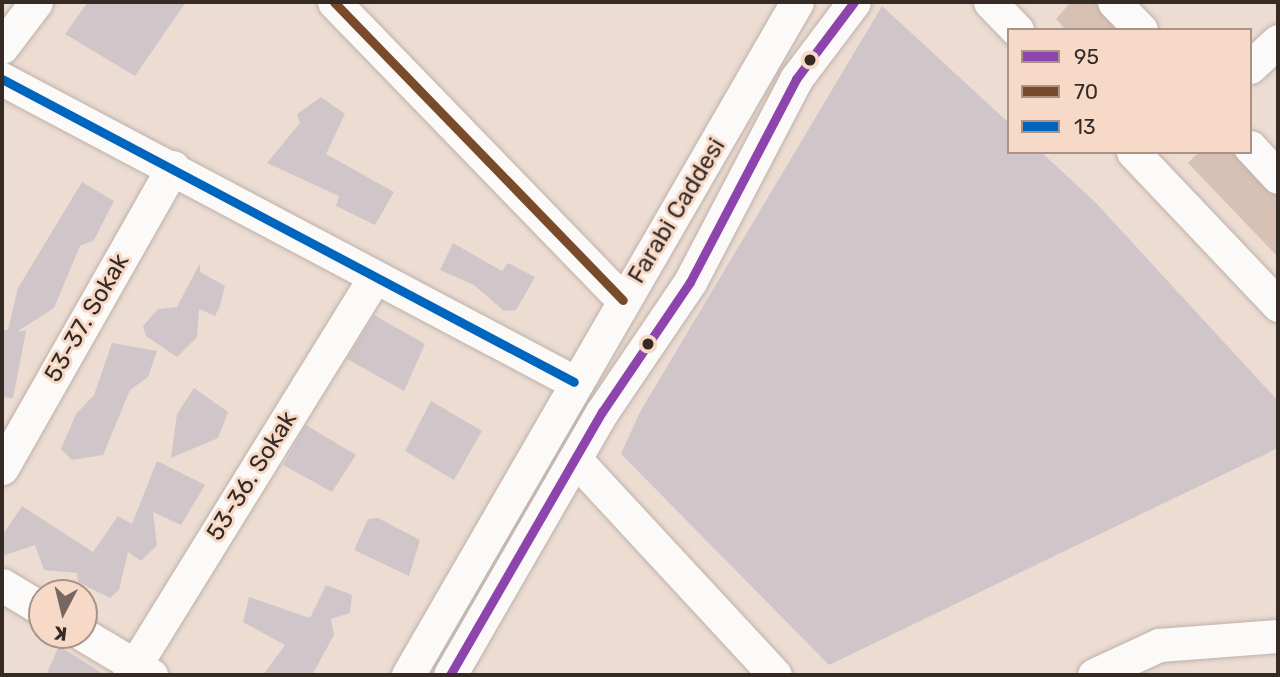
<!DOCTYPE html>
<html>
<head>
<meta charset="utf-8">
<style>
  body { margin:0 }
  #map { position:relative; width:1280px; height:677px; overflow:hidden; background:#ecdcd2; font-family:Rubik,sans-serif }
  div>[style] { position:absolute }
  .green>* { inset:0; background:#d7c1b4 }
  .building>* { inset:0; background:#d0c6c9 }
  .roads { filter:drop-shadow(0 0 2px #bdb1a9) drop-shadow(0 0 2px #bdb1a9) }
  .minor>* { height:33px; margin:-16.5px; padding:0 16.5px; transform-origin:16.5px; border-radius:16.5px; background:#fcfaf8 }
  .bus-1>* { height:9px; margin:-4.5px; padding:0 4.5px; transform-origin:4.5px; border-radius:4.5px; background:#8e44ad }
  .bus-2>* { height:9px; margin:-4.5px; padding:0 4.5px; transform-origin:4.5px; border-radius:4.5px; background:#7a4b2a }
  .bus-3>* { height:9px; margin:-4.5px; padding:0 4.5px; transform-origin:4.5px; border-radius:4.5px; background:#0065bd }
  .dots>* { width:19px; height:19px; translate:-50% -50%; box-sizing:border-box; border:4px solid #f7d9c8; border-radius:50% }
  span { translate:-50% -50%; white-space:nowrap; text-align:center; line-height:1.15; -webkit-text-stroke:6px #f7d9c8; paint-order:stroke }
  .street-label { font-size:24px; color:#362a24 }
  .frame { position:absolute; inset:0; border:4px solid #362a24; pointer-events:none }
  .legend { position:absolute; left:1007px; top:28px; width:245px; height:126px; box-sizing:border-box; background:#f7d9c8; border:2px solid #aa9386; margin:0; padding:9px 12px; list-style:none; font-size:21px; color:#362a24 }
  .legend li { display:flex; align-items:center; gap:14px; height:35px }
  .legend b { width:35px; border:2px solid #aa9386 }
  .north { position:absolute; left:28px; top:579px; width:70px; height:70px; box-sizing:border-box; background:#f7d9c8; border:2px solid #aa9386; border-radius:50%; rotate:187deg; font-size:19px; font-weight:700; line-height:28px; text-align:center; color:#362a24 }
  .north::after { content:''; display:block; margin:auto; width:24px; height:32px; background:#766861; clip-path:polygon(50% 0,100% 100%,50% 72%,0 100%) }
</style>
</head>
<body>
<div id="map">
  <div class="green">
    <i style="clip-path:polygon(1071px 2px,1095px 2px,1122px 30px,1066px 30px,1056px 19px)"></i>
    <i style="clip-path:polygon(1199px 152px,1238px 152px,1278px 194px,1278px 257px,1188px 163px)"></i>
  </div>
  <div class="building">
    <i style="clip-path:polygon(88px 2px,186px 2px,135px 76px,65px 34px)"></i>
    <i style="clip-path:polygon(882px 6px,1009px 123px,1009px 152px,1041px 152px,1096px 203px,1278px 401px,1278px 448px,829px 665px,621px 454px,640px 412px)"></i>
    <i style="clip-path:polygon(321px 97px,345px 114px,326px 154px,394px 192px,375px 225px,336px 206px,339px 196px,267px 163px,300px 123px,297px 114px)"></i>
    <i style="clip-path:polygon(82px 182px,114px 201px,94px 240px,80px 246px,54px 308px,18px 331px,26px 331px,13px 398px,2px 397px,2px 330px,8px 330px,18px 288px)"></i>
    <i style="clip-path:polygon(453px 243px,502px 271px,508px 263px,535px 277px,516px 310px,504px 311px,474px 285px,440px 270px)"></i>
    <i style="clip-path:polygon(200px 263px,200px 272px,225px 286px,220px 306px,215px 316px,199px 309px,197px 337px,177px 357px,146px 336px,143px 326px,158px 309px,177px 307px)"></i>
    <i style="clip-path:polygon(374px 315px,425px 344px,404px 391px,347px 359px)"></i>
    <i style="clip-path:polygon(112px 343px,157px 351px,148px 377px,130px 390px,103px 455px,72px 460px,61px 449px,76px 414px,94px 395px)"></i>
    <i style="clip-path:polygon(194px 388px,228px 412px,218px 438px,171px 458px,177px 414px)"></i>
    <i style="clip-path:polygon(431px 401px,482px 431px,454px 480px,405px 451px)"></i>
    <i style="clip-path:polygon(306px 425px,356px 455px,332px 492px,283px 465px)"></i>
    <i style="clip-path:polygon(157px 461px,205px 485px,181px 525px,153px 512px,157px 545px,141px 561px,128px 552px,119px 590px,110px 598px,78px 582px,77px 573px,44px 570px,35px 545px,2px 556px,4px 533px,22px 506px,93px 552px,118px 516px,132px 524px)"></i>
    <i style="clip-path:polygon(378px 518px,420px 540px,409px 576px,354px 550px,368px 519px)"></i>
    <i style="clip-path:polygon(326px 585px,352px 595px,350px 613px,331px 619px,334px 635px,312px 675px,263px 675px,285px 645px,243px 622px,249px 597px,310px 618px)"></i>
    <i style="clip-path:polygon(59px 646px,105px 675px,46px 675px)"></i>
  </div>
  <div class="roads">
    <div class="minor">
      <i style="left:334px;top:2px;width:415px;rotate:45.9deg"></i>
      <i style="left:990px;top:2px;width:39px;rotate:46deg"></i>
      <i style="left:1114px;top:2px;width:39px;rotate:46deg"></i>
      <i style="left:2px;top:47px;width:56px;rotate:-52.9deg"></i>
      <i style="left:1250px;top:67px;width:38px;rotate:-43deg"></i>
      <i style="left:2px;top:79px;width:647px;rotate:27.91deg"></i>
      <i style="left:1250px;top:147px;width:41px;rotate:47deg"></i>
      <i style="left:1133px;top:152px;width:211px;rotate:46.5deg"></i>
      <i style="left:575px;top:459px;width:294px;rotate:47.2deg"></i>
      <i style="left:2px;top:468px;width:346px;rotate:-60.4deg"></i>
      <i style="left:2px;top:585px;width:47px;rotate:31deg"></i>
      <i style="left:84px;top:635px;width:78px;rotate:30.8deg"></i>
      <i style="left:129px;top:675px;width:468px;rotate:-58.3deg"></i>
      <i style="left:408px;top:675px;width:777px;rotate:-59.97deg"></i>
      <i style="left:450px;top:675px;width:304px;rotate:-60deg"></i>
      <i style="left:602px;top:412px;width:157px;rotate:-55.9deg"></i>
      <i style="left:690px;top:282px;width:229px;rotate:-62.4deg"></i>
      <i style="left:796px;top:79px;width:96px;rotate:-53deg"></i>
      <i style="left:1094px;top:675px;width:72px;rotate:-24.8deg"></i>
      <i style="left:1159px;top:645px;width:119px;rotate:-4.3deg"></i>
    </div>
  </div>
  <div class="bus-1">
    <i style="left:450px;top:675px;width:304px;rotate:-60deg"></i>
    <i style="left:602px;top:412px;width:157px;rotate:-55.9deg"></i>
    <i style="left:690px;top:282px;width:229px;rotate:-62.4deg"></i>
    <i style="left:796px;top:79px;width:96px;rotate:-53deg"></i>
  </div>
  <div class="bus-2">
    <i style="left:334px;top:2px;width:415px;rotate:45.9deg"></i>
  </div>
  <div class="bus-3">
    <i style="left:2px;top:79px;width:647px;rotate:27.91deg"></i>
  </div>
  <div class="dots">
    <i style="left:810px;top:60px;background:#362a24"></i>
    <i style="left:648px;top:344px;background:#362a24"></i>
  </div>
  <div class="street-label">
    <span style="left:677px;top:211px;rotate:-59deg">Farabi Caddesi</span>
    <span style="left:87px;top:318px;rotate:-60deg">53-37. Sokak</span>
    <span style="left:252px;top:476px;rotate:-58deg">53-36. Sokak</span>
  </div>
  <div class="frame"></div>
  <ul class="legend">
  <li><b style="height:9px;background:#8e44ad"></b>95</li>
  <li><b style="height:9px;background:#7a4b2a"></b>70</li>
  <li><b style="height:9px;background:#0065bd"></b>13</li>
  </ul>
  <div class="north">K</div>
</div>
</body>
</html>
